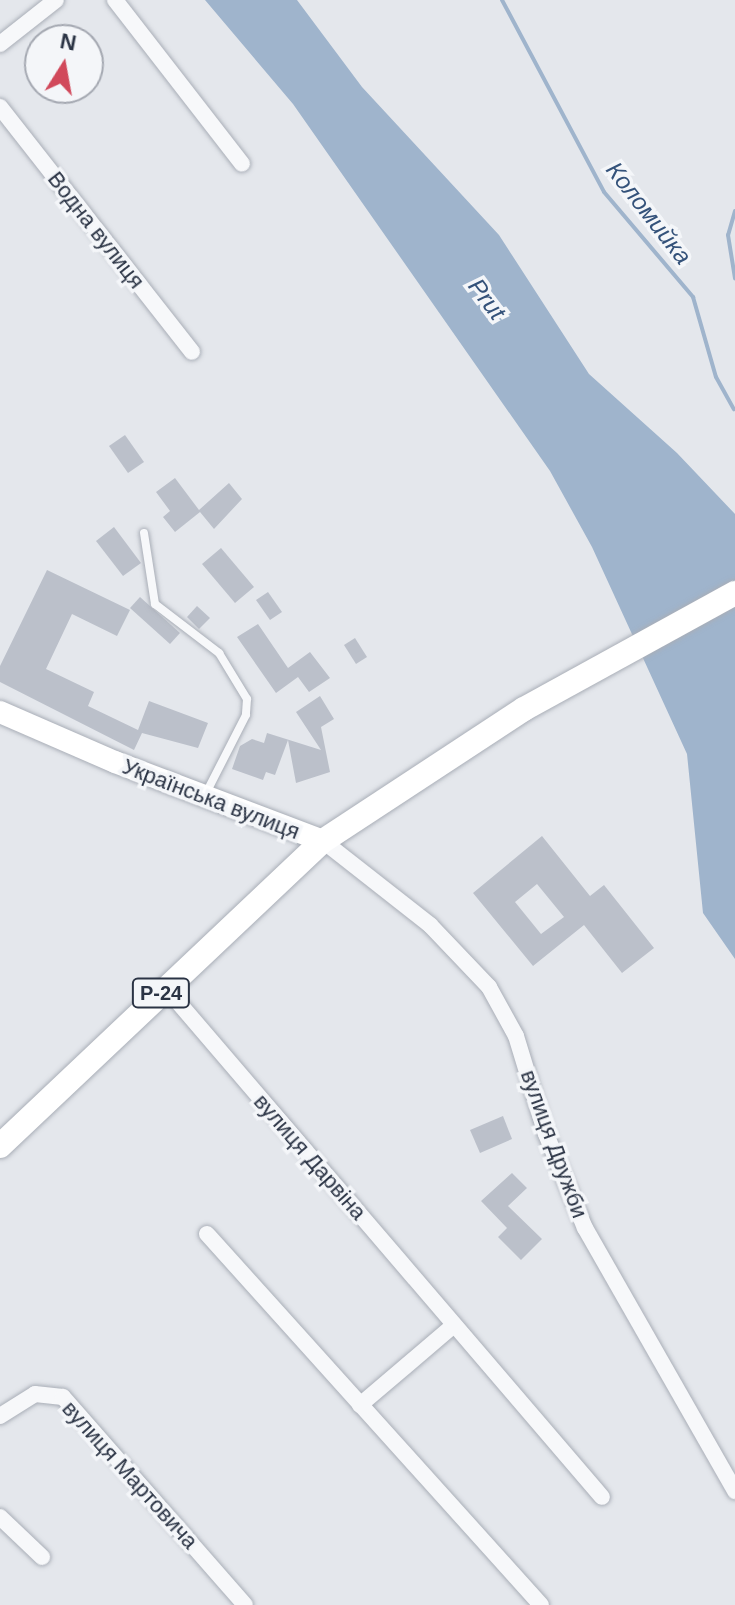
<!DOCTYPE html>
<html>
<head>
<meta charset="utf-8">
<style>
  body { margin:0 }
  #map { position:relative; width:735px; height:1605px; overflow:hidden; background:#e4e7ec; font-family:Helvetica,sans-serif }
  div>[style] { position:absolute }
  .water>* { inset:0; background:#9fb4cc }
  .stream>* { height:4px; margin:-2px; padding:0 2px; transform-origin:2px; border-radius:2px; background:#9fb4cc }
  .building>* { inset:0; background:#bbc0ca }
  .roads { filter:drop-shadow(0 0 2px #a9aeb7) drop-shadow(0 0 2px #a9aeb7) }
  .lane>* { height:8px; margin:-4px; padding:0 4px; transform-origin:4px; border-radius:4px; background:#f7f8fa }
  .street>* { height:16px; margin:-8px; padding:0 8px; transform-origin:8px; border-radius:8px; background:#f7f8fa }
  .secondary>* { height:22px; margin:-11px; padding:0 11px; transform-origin:11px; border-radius:11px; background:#fff }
  .primary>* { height:24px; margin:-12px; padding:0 12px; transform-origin:12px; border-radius:12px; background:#fff }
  span { translate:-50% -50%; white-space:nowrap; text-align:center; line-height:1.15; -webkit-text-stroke:7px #f4f6f9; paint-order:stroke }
  .shield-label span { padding:2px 6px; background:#f4f6f9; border:2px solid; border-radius:6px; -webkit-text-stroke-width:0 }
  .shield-label { font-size:20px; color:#2b3445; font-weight:700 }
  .street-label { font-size:22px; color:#2b3445 }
  .water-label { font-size:24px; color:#34527a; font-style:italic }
  .north { position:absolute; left:24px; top:24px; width:80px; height:80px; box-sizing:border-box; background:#f4f6f9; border:2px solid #a4a8b1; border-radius:50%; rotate:11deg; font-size:22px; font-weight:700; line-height:32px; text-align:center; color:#2b3445 }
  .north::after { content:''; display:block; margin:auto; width:28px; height:36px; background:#d1495b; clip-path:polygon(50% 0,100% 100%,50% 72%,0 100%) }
</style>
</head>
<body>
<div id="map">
  <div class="water">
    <i style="clip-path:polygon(205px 0,297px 0,362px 87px,499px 235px,589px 374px,677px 453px,735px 514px,735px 959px,703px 913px,687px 754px,592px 547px,550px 471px,293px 104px)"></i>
  </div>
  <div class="stream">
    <i style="left:502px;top:0;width:217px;rotate:62deg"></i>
    <i style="left:604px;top:192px;width:138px;rotate:49.7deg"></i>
    <i style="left:693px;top:297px;width:83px;rotate:74deg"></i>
    <i style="left:716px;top:377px;width:37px;rotate:61deg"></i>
    <i style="left:735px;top:211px;width:25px;rotate:106deg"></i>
    <i style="left:728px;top:235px;width:44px;rotate:80.8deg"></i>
  </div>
  <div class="building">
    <i style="clip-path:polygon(125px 435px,144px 462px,128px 473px,109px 446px)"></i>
    <i style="clip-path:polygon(175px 478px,199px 510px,229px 483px,242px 499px,214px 529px,200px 512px,175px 532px,163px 517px,170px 511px,156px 492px)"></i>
    <i style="clip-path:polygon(114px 527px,141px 563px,123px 576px,96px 541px)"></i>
    <i style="clip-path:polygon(221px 548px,254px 587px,235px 603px,202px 564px)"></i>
    <i style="clip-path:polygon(47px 570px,130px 610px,117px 636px,72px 614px,46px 669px,94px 692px,88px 706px,138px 730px,149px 701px,208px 723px,198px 748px,142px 733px,134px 750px,0 682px,0 666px)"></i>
    <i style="clip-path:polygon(268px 592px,282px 612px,270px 620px,256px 600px)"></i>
    <i style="clip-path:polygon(140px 597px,180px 633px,170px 644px,130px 608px)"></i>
    <i style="clip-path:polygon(197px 606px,210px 618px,199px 629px,187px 617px)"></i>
    <i style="clip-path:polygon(258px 624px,288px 668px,310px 652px,330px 678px,309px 692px,298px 677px,276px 693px,237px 637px)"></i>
    <i style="clip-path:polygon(355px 638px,367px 657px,356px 664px,344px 645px)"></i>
    <i style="clip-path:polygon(320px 696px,334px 719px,321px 727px,330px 772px,296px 783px,288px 740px,275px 775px,266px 772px,263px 780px,232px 769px,240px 746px,252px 739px,264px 743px,267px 733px,321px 750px,296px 712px)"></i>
    <i style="clip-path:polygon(evenodd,542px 836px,590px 896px,604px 885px,654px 948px,622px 973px,584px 925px,533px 966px,473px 893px,542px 836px,537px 884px,564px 917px,541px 934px,515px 902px,537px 884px)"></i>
    <i style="clip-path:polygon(503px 1116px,512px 1139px,480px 1153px,470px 1130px)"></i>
    <i style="clip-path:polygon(512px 1173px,527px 1188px,508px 1206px,542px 1239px,521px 1260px,498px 1237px,507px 1228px,481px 1201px)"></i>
  </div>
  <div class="roads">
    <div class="lane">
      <i style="left:144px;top:533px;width:72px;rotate:81.2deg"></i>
      <i style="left:155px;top:604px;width:81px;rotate:37.4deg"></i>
      <i style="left:219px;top:653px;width:54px;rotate:58.7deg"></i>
      <i style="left:247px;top:699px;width:16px;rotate:94deg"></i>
      <i style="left:246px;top:715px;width:90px;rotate:117.1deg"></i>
    </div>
    <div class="street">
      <i style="left:115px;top:0;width:207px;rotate:52.2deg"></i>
      <i style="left:0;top:44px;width:71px;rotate:-38.2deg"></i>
      <i style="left:0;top:107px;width:311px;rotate:51.9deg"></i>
      <i style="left:323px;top:841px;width:136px;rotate:38.1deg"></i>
      <i style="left:430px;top:925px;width:86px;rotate:46.4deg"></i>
      <i style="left:489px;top:987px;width:56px;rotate:61.1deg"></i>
      <i style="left:516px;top:1036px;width:102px;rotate:73deg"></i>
      <i style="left:546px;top:1134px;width:102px;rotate:67.5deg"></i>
      <i style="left:585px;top:1228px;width:303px;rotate:60.3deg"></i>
      <i style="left:166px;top:988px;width:670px;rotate:49.42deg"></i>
      <i style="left:207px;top:1234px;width:499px;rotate:48deg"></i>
      <i style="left:360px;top:1405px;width:123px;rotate:-40.4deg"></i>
      <i style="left:0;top:1416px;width:41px;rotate:-32.2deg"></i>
      <i style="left:35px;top:1394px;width:28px;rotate:6deg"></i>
      <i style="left:63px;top:1397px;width:276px;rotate:48.8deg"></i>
      <i style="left:0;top:1517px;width:58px;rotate:43.6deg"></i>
    </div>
    <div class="secondary">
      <i style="left:0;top:712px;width:125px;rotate:23.5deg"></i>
      <i style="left:115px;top:762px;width:222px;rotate:20.8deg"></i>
    </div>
    <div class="primary">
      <i style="left:0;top:1146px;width:444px;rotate:-43.4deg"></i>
      <i style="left:323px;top:841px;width:240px;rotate:-33.3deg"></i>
      <i style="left:524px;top:709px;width:241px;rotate:-28.8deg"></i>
    </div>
  </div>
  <div class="shield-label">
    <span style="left:161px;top:993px">Р-24</span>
  </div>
  <div class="street-label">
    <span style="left:96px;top:230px;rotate:52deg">Водна вулиця</span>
    <span style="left:211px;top:799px;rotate:21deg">Українська вулиця</span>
    <span style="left:554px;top:1144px;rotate:70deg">вулиця Дружби</span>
    <span style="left:310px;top:1157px;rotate:49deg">вулиця Дарвіна</span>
    <span style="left:130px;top:1475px;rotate:48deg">вулиця Мартовича</span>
  </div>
  <div class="water-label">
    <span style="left:649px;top:213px;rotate:52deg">Коломийка</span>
    <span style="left:487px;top:299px;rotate:53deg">Prut</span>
  </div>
  <div class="north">N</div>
</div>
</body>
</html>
